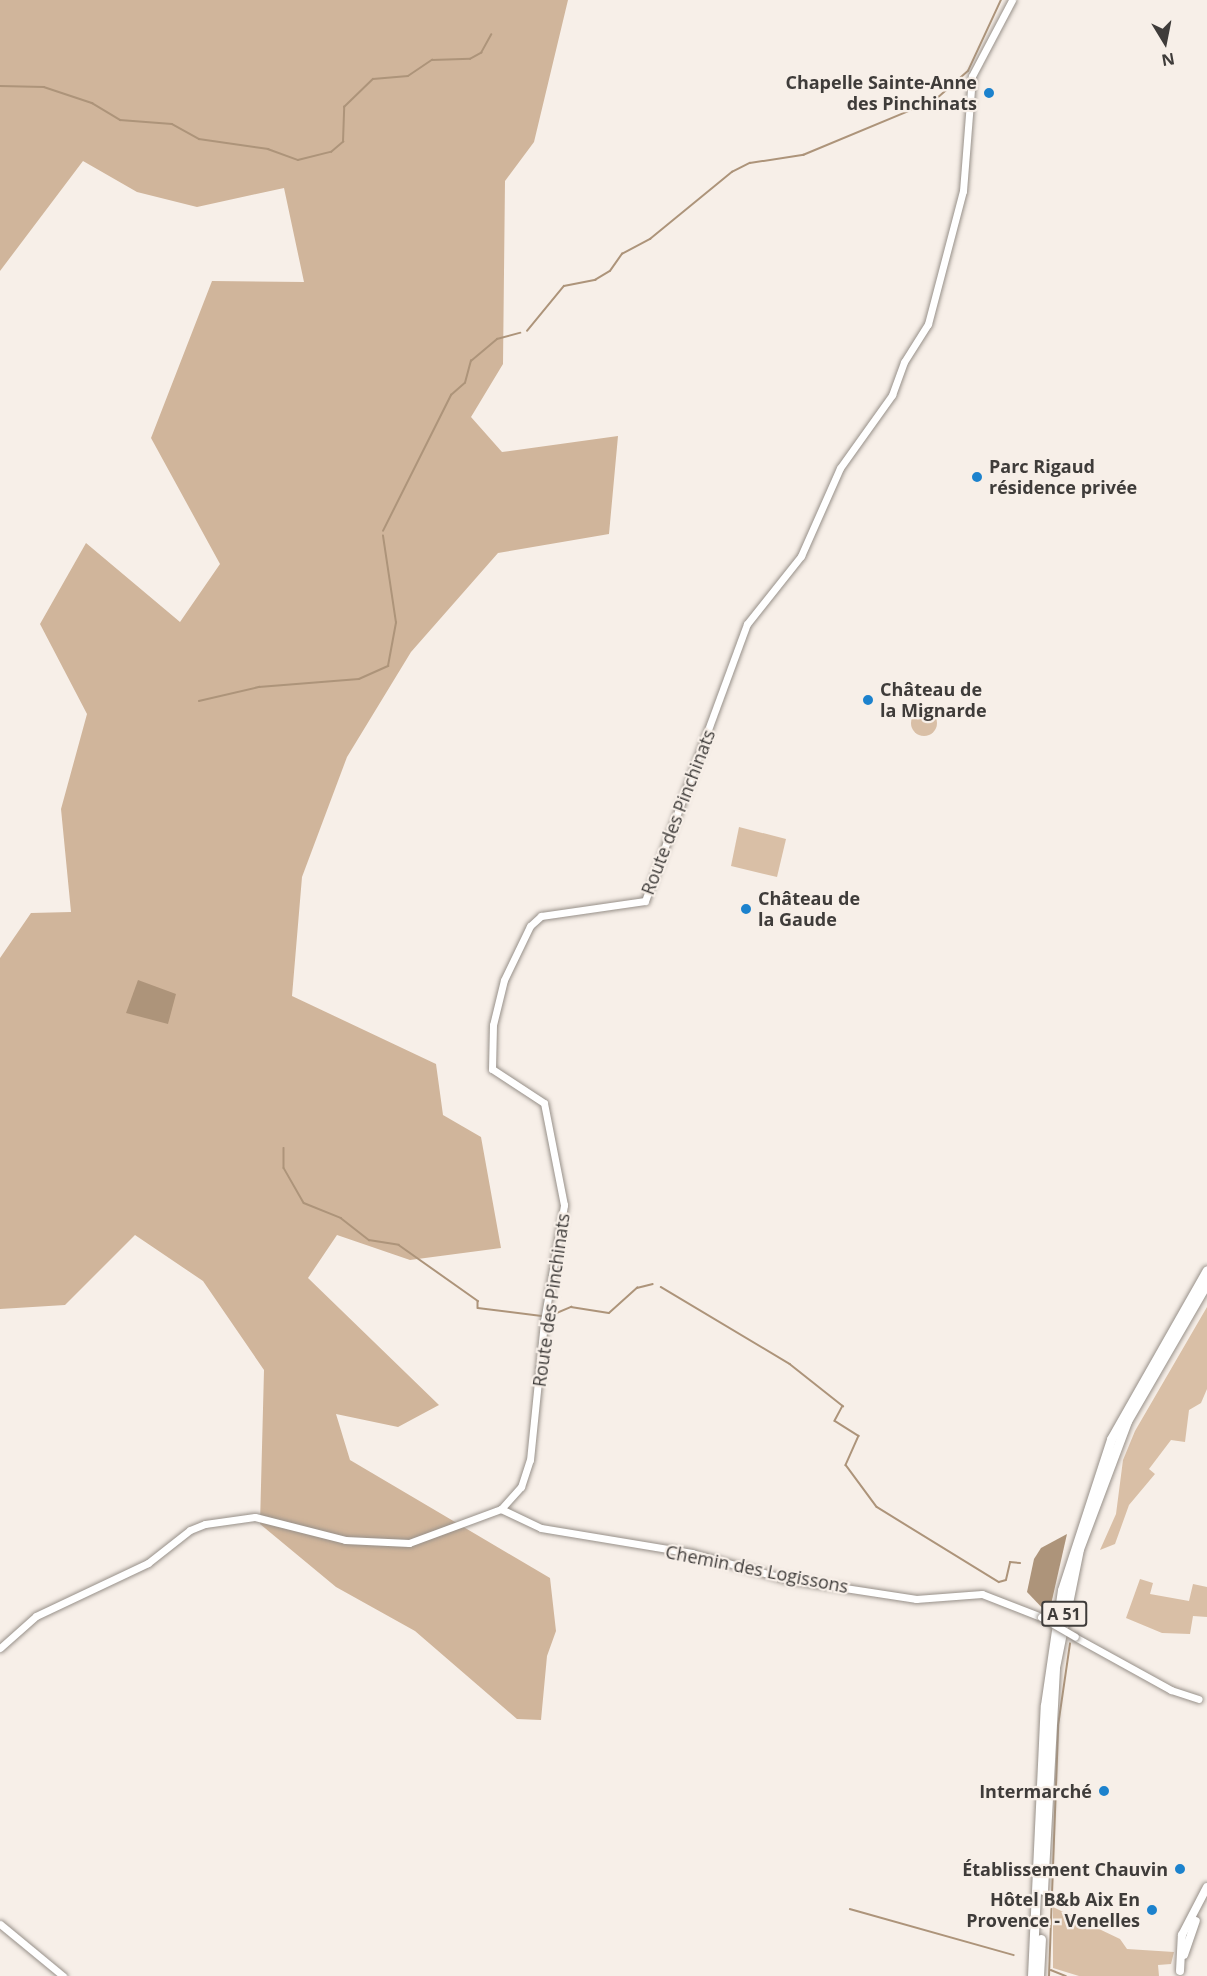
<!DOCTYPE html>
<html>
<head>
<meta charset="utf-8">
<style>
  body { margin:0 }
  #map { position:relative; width:1207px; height:1976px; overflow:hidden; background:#f7efe8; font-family:"Open Sans",sans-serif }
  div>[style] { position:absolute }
  .green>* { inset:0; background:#d9bfa6 }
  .round { border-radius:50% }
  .forest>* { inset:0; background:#d0b59b }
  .water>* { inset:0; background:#ad947a }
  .stream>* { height:1.5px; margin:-0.75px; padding:0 0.75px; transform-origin:0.75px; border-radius:0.75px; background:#ad947a }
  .roads { filter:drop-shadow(0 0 2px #979089) drop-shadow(0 0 2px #979089) }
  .minor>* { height:7px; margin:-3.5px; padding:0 3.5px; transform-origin:3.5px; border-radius:3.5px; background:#fff }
  .major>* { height:8px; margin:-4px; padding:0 4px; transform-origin:4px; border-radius:4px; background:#fff }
  .highway>* { height:9px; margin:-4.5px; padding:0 4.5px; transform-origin:4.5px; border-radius:4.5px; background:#fff }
  .bridges { filter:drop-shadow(0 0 2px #979089) drop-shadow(0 0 2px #979089) }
  .minor-bridge>* { height:7px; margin:-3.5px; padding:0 3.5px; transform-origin:3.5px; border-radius:3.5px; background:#fff }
  .dots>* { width:16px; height:16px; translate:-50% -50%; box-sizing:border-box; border:3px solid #f7efe8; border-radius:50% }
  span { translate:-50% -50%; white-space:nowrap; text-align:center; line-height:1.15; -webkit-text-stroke:4.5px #f7efe8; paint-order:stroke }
  .shield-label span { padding:2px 4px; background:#f7efe8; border:2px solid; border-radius:4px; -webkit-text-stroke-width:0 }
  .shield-label { font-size:16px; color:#3f3c3a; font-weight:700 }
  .poi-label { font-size:18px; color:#3f3c3a; font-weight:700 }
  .right { translate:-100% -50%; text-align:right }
  .left { translate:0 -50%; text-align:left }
  .street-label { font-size:18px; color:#3f3c3a }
  .north { position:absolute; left:1135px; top:12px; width:60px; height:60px; -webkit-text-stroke:4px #f7efe8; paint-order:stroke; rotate:170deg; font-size:16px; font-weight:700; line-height:24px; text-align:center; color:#3f3c3a }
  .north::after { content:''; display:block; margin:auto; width:21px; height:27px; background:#3f3c3a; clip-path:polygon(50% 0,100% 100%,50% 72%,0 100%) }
</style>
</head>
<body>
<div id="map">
  <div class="green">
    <i class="round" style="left:911px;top:710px;width:26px;height:26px"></i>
    <i style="clip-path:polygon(739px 827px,786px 839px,777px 877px,731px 866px)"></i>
    <i style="clip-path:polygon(1207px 1307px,1207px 1389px,1201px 1403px,1189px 1410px,1185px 1442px,1171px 1440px,1149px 1469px,1155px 1474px,1129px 1505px,1115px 1544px,1100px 1550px,1116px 1514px,1123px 1460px,1135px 1431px)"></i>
    <i style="clip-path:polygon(1140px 1579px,1153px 1583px,1150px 1594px,1189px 1601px,1193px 1584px,1207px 1587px,1207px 1617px,1193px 1616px,1190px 1634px,1162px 1633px,1126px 1618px)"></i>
    <i style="clip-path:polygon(1053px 1907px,1120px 1939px,1127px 1949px,1174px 1952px,1171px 1964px,1158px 1965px,1159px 1976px,1079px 1976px,1053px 1968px)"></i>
  </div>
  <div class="forest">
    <i style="clip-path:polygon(0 0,568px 0,534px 142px,505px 181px,503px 364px,471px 417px,502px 452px,618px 436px,609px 534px,498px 553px,411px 652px,347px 757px,302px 877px,292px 996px,436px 1064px,443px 1115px,481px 1137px,501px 1248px,410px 1260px,337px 1235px,308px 1278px,439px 1405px,398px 1427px,336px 1414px,350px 1460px,550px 1578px,556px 1631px,547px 1656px,541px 1720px,517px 1719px,415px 1631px,336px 1587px,260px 1524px,264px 1370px,203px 1281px,135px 1235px,65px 1305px,0 1309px,0 958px,31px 913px,71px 912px,61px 809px,87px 714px,40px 624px,86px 543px,180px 622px,220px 564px,151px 438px,212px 281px,304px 282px,284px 188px,197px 207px,137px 192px,83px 161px,0 271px)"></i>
  </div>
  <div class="water">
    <i style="clip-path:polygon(138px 980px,176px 994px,168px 1024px,126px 1013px)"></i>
    <i style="clip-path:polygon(1067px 1534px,1050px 1609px,1047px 1613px,1027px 1592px,1034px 1559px,1041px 1548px)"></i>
  </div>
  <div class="stream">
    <i style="left:0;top:86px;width:44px;rotate:1.3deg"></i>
    <i style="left:44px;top:87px;width:51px;rotate:18.4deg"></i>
    <i style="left:92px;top:103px;width:33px;rotate:31deg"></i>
    <i style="left:120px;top:120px;width:52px;rotate:4.4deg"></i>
    <i style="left:172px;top:124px;width:31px;rotate:29deg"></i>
    <i style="left:199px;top:139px;width:70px;rotate:8.2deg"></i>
    <i style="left:268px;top:149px;width:32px;rotate:20deg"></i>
    <i style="left:298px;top:160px;width:34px;rotate:-14deg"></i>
    <i style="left:331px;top:152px;width:16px;rotate:-40deg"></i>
    <i style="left:343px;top:142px;width:35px;rotate:-88deg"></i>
    <i style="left:344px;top:107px;width:40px;rotate:-44deg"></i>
    <i style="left:373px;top:79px;width:35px;rotate:-5deg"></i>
    <i style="left:408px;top:76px;width:29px;rotate:-34deg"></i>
    <i style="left:432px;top:60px;width:38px;rotate:-2deg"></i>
    <i style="left:470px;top:59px;width:13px;rotate:-29deg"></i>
    <i style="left:481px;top:53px;width:21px;rotate:-61deg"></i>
    <i style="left:527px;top:331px;width:58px;rotate:-50.6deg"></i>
    <i style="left:564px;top:286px;width:32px;rotate:-11deg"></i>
    <i style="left:595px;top:280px;width:17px;rotate:-31deg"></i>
    <i style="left:610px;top:271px;width:21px;rotate:-55deg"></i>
    <i style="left:622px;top:254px;width:32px;rotate:-28deg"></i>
    <i style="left:650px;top:239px;width:106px;rotate:-39.3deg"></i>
    <i style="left:732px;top:172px;width:20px;rotate:-27deg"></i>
    <i style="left:750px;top:163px;width:54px;rotate:-8.6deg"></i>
    <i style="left:803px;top:155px;width:143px;rotate:-22.6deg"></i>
    <i style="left:935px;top:100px;width:44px;rotate:-41.3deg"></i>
    <i style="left:968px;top:71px;width:78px;rotate:-65.1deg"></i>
    <i style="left:383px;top:531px;width:152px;rotate:-63.4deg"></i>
    <i style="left:451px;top:395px;width:18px;rotate:-41deg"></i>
    <i style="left:465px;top:383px;width:23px;rotate:-75deg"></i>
    <i style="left:471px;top:361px;width:34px;rotate:-40deg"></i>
    <i style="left:497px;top:339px;width:24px;rotate:-15deg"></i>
    <i style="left:199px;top:701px;width:62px;rotate:-13.1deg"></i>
    <i style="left:259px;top:687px;width:100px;rotate:-4.6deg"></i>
    <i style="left:359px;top:679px;width:32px;rotate:-24deg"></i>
    <i style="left:388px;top:666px;width:44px;rotate:-79.5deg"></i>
    <i style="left:396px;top:623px;width:88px;rotate:-98.5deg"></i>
    <i style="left:284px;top:1148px;width:20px;rotate:90deg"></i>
    <i style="left:284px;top:1168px;width:40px;rotate:60.3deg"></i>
    <i style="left:304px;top:1203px;width:40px;rotate:22deg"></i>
    <i style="left:341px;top:1218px;width:36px;rotate:38deg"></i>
    <i style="left:369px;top:1240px;width:30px;rotate:9deg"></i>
    <i style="left:399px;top:1245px;width:97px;rotate:35.3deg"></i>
    <i style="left:478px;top:1301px;width:7px;rotate:90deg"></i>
    <i style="left:478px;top:1308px;width:64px;rotate:7.2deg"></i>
    <i style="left:661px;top:1287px;width:150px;rotate:30.8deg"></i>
    <i style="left:790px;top:1364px;width:68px;rotate:38.4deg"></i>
    <i style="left:843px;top:1406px;width:17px;rotate:118deg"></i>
    <i style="left:835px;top:1421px;width:28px;rotate:32deg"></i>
    <i style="left:859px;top:1436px;width:32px;rotate:114deg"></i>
    <i style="left:846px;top:1465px;width:52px;rotate:53.6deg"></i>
    <i style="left:877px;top:1507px;width:143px;rotate:31.6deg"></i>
    <i style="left:999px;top:1582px;width:7px;rotate:-16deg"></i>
    <i style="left:1006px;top:1580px;width:18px;rotate:-77deg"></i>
    <i style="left:1010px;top:1562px;width:10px;rotate:6deg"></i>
    <i style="left:552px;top:1315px;width:21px;rotate:-23deg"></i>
    <i style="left:571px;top:1307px;width:38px;rotate:9deg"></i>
    <i style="left:609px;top:1313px;width:38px;rotate:-42deg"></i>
    <i style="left:637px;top:1288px;width:16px;rotate:-14deg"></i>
    <i style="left:850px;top:1909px;width:170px;rotate:15.7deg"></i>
    <i style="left:1051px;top:1970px;width:16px;rotate:22deg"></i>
    <i style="left:1049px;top:1976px;width:250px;rotate:-87.9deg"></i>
    <i style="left:1058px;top:1726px;width:83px;rotate:-81.7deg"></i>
  </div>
  <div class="roads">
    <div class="minor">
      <i style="left:501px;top:1509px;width:44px;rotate:25.4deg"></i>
      <i style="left:541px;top:1528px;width:153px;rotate:9.4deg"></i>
      <i style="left:692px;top:1553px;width:98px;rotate:15.5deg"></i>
      <i style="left:786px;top:1579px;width:132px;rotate:8.7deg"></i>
      <i style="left:916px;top:1599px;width:66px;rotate:-4.3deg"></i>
      <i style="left:982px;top:1594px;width:63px;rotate:21.3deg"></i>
      <i style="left:1075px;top:1637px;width:110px;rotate:28.9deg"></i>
      <i style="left:1171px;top:1690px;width:29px;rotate:18deg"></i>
      <i style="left:0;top:1648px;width:48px;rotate:-41.6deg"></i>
      <i style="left:36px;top:1616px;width:124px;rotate:-25.3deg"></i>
      <i style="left:148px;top:1563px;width:53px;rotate:-38.2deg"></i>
      <i style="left:190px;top:1530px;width:16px;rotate:-22deg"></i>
      <i style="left:205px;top:1524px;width:50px;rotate:-8deg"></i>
      <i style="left:255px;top:1517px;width:93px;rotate:14.3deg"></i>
      <i style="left:345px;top:1540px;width:64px;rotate:2.7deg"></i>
      <i style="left:409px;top:1543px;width:98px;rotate:-20.3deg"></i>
      <i style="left:501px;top:1509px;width:30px;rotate:-48deg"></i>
      <i style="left:521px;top:1487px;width:28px;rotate:-72deg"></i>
      <i style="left:530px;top:1460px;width:140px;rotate:-84.2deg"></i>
      <i style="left:544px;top:1321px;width:118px;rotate:-80.2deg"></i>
      <i style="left:564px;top:1205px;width:104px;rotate:-101.1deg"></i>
      <i style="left:544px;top:1103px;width:62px;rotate:-146.8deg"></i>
      <i style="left:492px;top:1069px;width:44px;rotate:-88.7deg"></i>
      <i style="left:493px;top:1025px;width:46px;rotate:-76.3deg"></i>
      <i style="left:504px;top:980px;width:60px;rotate:-64.3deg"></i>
      <i style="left:530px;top:926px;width:15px;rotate:-42deg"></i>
      <i style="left:541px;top:916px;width:105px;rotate:-8.2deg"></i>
      <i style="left:645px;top:901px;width:295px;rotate:-69.8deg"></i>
      <i style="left:747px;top:624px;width:87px;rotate:-51.5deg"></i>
      <i style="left:801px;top:556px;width:96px;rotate:-66.1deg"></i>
      <i style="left:840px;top:468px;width:90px;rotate:-54.5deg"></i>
      <i style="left:892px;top:395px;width:35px;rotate:-70deg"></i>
      <i style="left:904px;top:362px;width:45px;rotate:-57.7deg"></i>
      <i style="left:928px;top:324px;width:138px;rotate:-75.3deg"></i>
      <i style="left:963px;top:191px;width:115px;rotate:-85.5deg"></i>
      <i style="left:972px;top:76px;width:86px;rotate:-62.2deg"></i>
      <i style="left:0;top:1924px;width:82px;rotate:39.5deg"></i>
    </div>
    <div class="major">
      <i style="left:1184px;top:1955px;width:36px;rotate:-71deg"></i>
      <i style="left:1180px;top:1971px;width:36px;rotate:-87deg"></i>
      <i style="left:1182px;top:1935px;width:54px;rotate:-62.5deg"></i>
    </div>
    <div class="highway">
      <i style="left:1043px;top:1890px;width:223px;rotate:-86.9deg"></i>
      <i style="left:1055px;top:1667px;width:120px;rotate:-78.5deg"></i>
      <i style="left:1079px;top:1549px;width:137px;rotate:-69.4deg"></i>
      <i style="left:1127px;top:1421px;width:160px;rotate:-59.9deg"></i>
      <i style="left:1032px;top:1976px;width:271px;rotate:-87.3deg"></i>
      <i style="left:1045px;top:1705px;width:116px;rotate:-81.6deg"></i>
      <i style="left:1062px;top:1590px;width:159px;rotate:-72deg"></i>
      <i style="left:1111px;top:1439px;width:194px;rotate:-60.4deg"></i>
      <i style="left:1039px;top:1976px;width:37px;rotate:-87deg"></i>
    </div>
  </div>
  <div class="bridges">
    <div class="minor-bridge">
      <i style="left:1041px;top:1617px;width:39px;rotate:30deg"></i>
    </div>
  </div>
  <div class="dots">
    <i style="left:989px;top:93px;background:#1c82cd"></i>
    <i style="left:977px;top:477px;background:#1c82cd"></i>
    <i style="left:868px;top:700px;background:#1c82cd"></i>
    <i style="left:746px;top:909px;background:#1c82cd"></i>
    <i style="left:1104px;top:1791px;background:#1c82cd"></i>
    <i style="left:1180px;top:1869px;background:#1c82cd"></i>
    <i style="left:1152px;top:1910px;background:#1c82cd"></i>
  </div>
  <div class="shield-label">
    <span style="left:1064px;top:1614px">A 51</span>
  </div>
  <div class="poi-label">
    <span class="right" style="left:977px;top:93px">Chapelle Sainte-Anne<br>des Pinchinats</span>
    <span class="left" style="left:989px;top:477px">Parc Rigaud<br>résidence privée</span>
    <span class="left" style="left:880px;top:700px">Château de<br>la Mignarde</span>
    <span class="left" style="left:758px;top:909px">Château de<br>la Gaude</span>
    <span class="right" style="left:1092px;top:1791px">Intermarché</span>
    <span class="right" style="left:1168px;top:1869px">Établissement Chauvin</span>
    <span class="right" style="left:1140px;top:1910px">Hôtel B&amp;b Aix En<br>Provence - Venelles</span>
  </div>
  <div class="street-label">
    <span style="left:678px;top:812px;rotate:-69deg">Route des Pinchinats</span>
    <span style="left:551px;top:1300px;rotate:-82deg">Route des Pinchinats</span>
    <span style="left:757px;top:1569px;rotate:11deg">Chemin des Logissons</span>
  </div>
  <div class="north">N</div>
</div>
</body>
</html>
